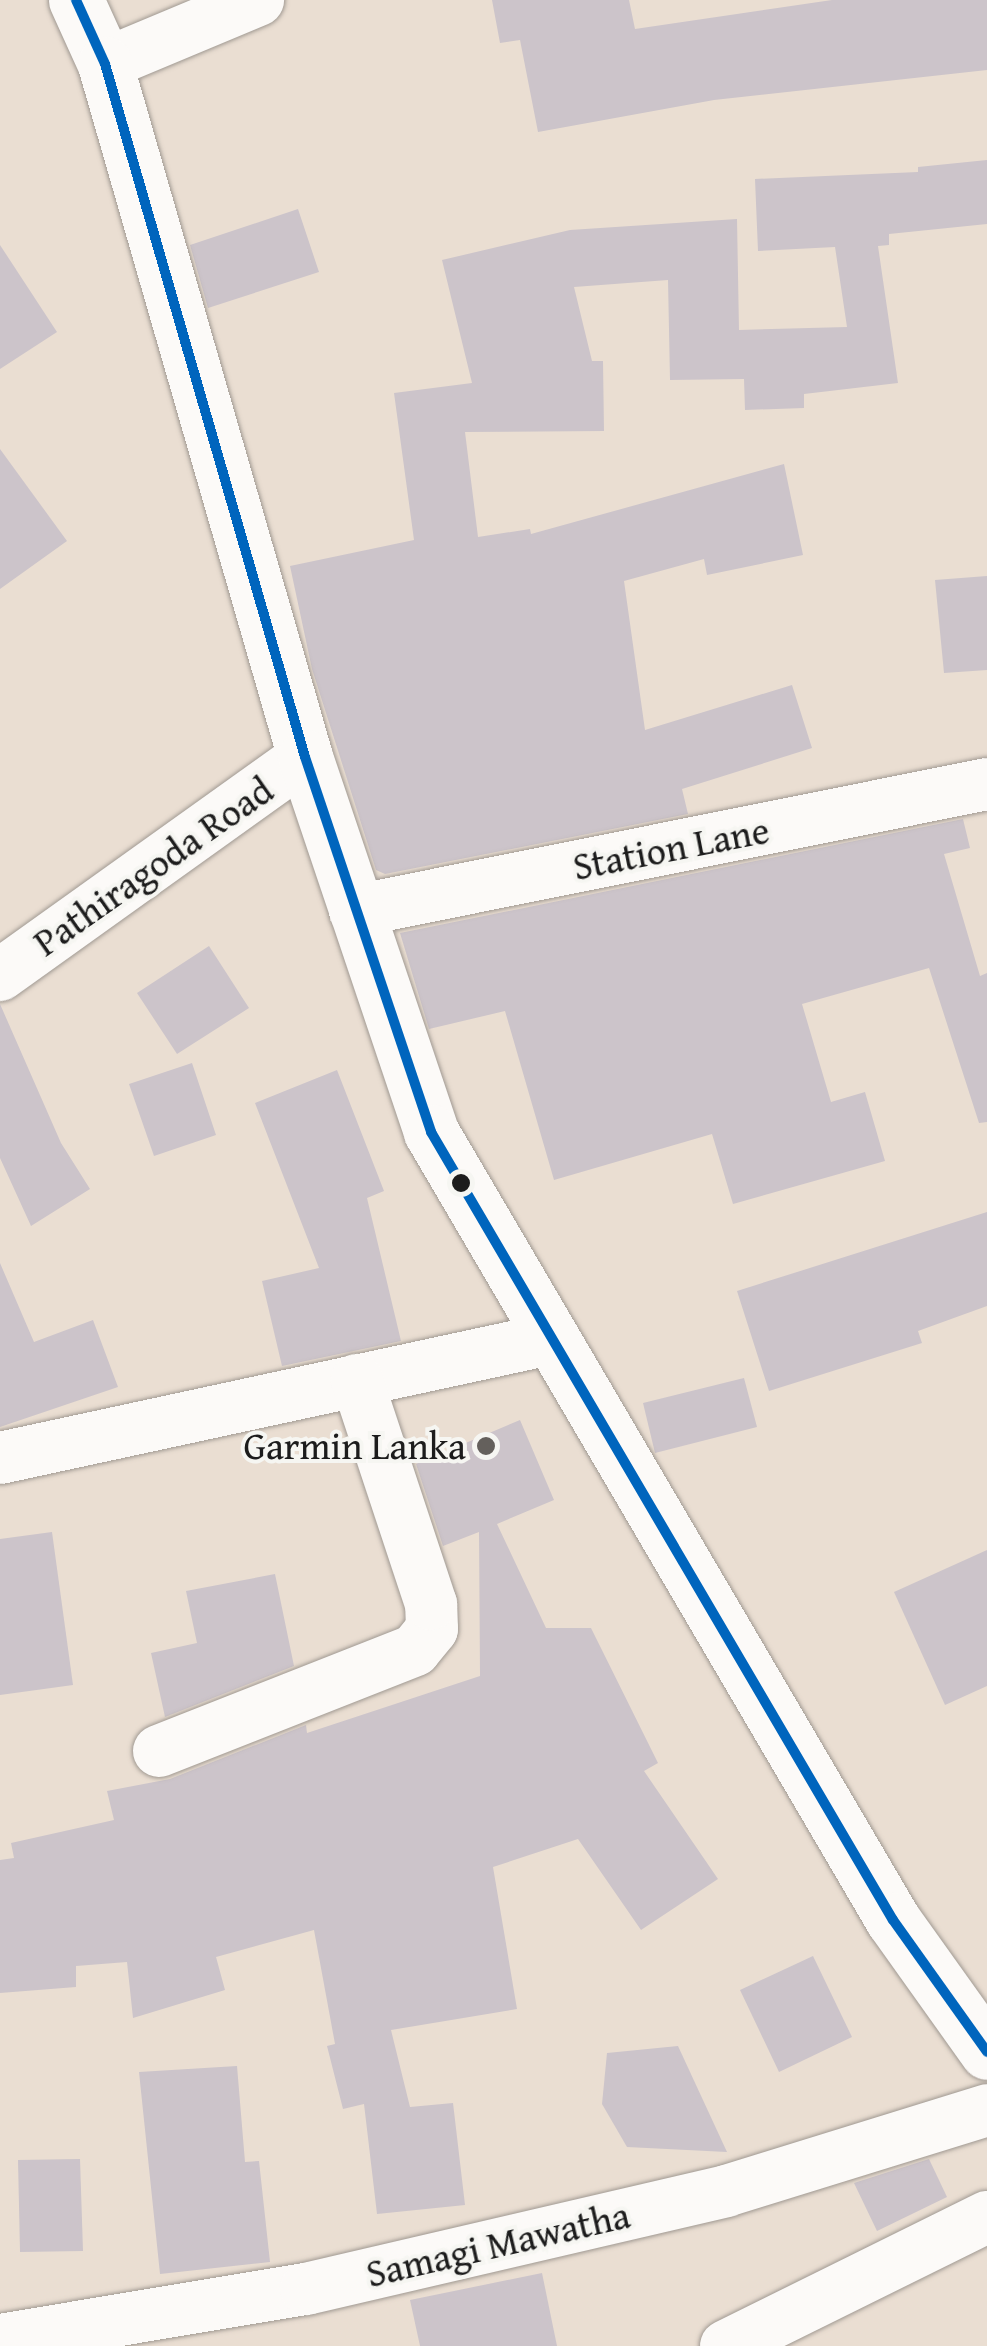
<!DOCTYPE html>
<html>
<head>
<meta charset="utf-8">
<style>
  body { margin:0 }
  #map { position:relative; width:987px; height:2346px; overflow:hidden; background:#eaded2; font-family:"Gentium Book Plus",serif }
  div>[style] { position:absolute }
  .building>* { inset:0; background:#ccc4ca }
  .roads { filter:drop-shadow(0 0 2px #a09992) drop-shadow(0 0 2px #a09992) }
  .minor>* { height:52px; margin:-26px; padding:0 26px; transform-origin:26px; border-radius:26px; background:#fcfaf8 }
  .major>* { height:55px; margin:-27.5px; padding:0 27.5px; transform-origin:27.5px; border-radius:27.5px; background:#fcfaf8 }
  .bus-1>* { height:10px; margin:-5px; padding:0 5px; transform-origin:5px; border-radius:5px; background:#0065bd }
  .dots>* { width:28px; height:28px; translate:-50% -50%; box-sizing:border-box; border:5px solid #f6f6f2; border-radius:50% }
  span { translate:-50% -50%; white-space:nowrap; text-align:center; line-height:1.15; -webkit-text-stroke:8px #f6f6f2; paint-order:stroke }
  .street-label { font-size:38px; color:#1c1c1c }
  .poi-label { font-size:38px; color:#1c1c1c }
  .right { translate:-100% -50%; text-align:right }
</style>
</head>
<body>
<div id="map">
  <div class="building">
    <i style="clip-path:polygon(492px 0,629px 0,635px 29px,832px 0,987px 0,987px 70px,714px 100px,538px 132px,520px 40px,500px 43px)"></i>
    <i style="clip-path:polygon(987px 160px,987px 224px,889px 234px,889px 245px,878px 246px,898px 383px,804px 394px,804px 408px,745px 410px,744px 379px,670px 380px,668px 280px,574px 287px,592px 361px,603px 361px,604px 431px,465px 432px,478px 537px,530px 529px,531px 534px,784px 464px,803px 555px,707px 575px,704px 559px,624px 581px,645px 730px,792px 685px,812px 748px,682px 789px,688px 814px,385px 874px,376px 870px,312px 669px,290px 566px,414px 540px,394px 393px,472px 383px,442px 260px,570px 230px,737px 219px,739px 330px,847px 327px,835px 247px,758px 251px,755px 179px,918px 172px,918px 167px)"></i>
    <i style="clip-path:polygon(298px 209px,319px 272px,208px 308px,190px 245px)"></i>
    <i style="clip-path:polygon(0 245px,57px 332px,0 369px)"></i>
    <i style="clip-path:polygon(0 449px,67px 541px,0 589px)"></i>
    <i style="clip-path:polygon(987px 576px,987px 670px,944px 673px,935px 580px)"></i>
    <i style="clip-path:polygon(963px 819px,970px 848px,944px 854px,980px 976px,987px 973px,987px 1122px,979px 1123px,929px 968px,802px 1004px,831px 1102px,865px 1092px,885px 1161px,733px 1204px,712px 1134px,554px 1180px,505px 1011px,429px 1029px,400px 933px)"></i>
    <i style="clip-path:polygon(209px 946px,249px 1008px,177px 1054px,137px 993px)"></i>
    <i style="clip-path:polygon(0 1004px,61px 1143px,90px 1189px,31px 1226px,0 1158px)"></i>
    <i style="clip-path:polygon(192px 1063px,216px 1135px,154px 1156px,129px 1084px)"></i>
    <i style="clip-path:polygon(337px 1070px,384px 1191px,367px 1198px,401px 1341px,282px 1366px,262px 1281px,319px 1268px,255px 1103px)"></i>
    <i style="clip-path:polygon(987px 1212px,987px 1306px,918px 1331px,922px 1343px,769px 1391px,737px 1291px)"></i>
    <i style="clip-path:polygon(0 1263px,34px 1342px,93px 1320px,118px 1387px,0 1427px)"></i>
    <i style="clip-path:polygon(744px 1378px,757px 1427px,655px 1453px,643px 1403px)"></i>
    <i style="clip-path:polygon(520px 1420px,554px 1500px,497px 1524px,546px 1628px,591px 1628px,658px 1763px,644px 1771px,718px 1879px,641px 1930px,578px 1839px,493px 1867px,517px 2009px,391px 2030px,410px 2107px,453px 2103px,465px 2205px,377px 2214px,364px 2104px,343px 2109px,327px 2046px,335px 2044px,314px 1930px,216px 1957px,225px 1990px,133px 2018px,127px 1962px,76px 1966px,76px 1987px,0 1993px,0 1860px,14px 1858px,11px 1843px,114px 1820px,107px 1791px,170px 1779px,306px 1725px,307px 1733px,480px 1676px,479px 1532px,443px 1546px,416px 1464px)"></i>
    <i style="clip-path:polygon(52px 1532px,73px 1685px,0 1695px,0 1539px)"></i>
    <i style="clip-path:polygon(987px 1550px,987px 1686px,945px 1705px,894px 1592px)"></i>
    <i style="clip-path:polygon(275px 1574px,294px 1666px,165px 1717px,151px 1653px,197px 1643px,186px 1591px)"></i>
    <i style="clip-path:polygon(813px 1956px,852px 2037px,779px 2072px,740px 1990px)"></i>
    <i style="clip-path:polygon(678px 2046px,727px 2152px,627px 2147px,602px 2104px,607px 2053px)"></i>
    <i style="clip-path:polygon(237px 2066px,245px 2162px,259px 2161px,270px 2262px,160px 2274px,139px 2072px)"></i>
    <i style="clip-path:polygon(80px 2159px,83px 2251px,20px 2252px,18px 2160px)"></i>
    <i style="clip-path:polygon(929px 2159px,947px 2197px,877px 2231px,854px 2183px)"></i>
    <i style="clip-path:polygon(542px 2273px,557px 2346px,420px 2346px,410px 2300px)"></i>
  </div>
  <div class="roads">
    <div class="minor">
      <i style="left:105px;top:64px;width:166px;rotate:-22.7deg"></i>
      <i style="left:355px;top:911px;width:645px;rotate:-11.36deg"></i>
      <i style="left:0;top:975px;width:375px;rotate:-35.6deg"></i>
      <i style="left:0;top:1458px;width:563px;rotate:-12.21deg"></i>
      <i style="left:159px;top:1751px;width:275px;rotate:-21.5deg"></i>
      <i style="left:415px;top:1650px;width:27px;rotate:-51deg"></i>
      <i style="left:432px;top:1629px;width:25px;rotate:-92deg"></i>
      <i style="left:431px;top:1604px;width:236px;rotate:-108.3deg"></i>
      <i style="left:0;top:2340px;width:310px;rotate:-9.5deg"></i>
      <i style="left:306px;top:2289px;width:431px;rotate:-13.1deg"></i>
      <i style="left:726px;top:2191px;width:273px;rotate:-17.2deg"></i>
      <i style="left:726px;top:2346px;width:291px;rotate:-26.3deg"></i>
    </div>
    <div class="major">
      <i style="left:76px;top:0;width:70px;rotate:65.6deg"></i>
      <i style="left:105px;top:64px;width:721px;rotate:73.9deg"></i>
      <i style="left:305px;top:757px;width:396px;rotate:71.4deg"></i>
      <i style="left:431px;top:1132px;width:913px;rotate:59.62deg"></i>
      <i style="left:893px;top:1920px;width:162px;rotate:54.5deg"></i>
    </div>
  </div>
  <div class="bus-1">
    <i style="left:76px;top:0;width:70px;rotate:65.6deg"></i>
    <i style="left:105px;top:64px;width:721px;rotate:73.9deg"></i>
    <i style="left:305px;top:757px;width:396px;rotate:71.4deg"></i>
    <i style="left:431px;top:1132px;width:913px;rotate:59.62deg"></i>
    <i style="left:893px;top:1920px;width:162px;rotate:54.5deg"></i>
  </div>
  <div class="dots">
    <i style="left:461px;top:1183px;background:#1c1c1c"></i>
    <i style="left:486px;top:1446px;background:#64605c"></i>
  </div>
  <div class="street-label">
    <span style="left:671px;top:848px;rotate:-11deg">Station Lane</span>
    <span style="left:153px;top:866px;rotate:-35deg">Pathiragoda Road</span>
    <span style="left:498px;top:2244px;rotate:-13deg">Samagi Mawatha</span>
  </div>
  <div class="poi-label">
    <span class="right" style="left:466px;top:1446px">Garmin Lanka</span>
  </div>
</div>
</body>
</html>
